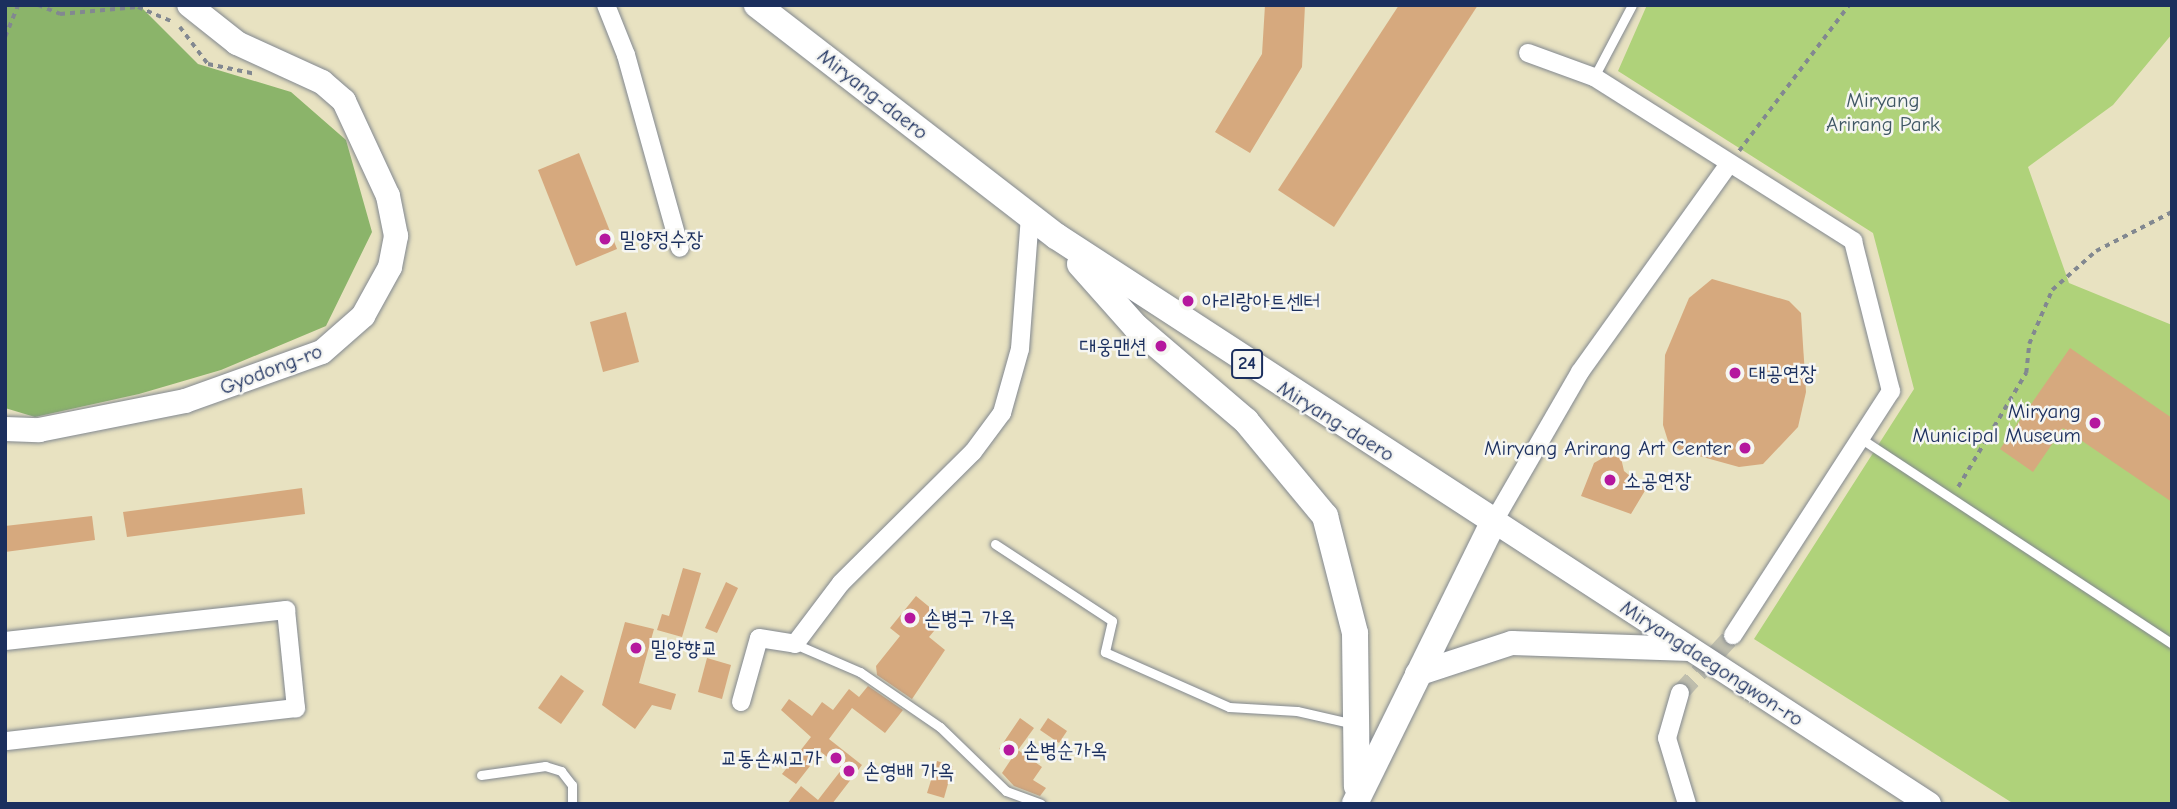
<!DOCTYPE html>
<html>
<head>
<meta charset="utf-8">
<style>
  body { margin:0 }
  #map { position:relative; width:2177px; height:809px; overflow:hidden; background:#e8e2c1; font-family:"Comic Neue","Poor Story",sans-serif }
  div>[style] { position:absolute }
  .green>* { inset:0; background:#afd27a }
  .forest>* { inset:0; background:#8bb46a }
  .building>* { inset:0; background:#d6a97e }
  .street-tunnel>* { height:18px; margin-top:-9px; transform-origin:0; background:repeating-linear-gradient(90deg,#bfbead 0 18px,transparent 0 27px) }
  .path>* { height:3.5px; margin-top:-1.75px; transform-origin:0; background:repeating-linear-gradient(90deg,#828890 0 5px,transparent 0 10px) }
  .roads { filter:drop-shadow(0 0 2px #828890) drop-shadow(0 0 2px #828890) }
  .lane>* { height:9px; margin:-4.5px; padding:0 4.5px; transform-origin:4.5px; border-radius:4.5px; background:#fff }
  .street>* { height:18px; margin:-9px; padding:0 9px; transform-origin:9px; border-radius:9px; background:#fff }
  .secondary>* { height:24px; margin:-12px; padding:0 12px; transform-origin:12px; border-radius:12px; background:#fff }
  .primary>* { height:26px; margin:-13px; padding:0 13px; transform-origin:13px; border-radius:13px; background:#fff }
  .dots>* { width:19px; height:19px; translate:-50% -50%; box-sizing:border-box; border:4px solid #f6f6f2; border-radius:50% }
  span { translate:-50% -50%; white-space:nowrap; text-align:center; line-height:1.15; -webkit-text-stroke:5px #f6f6f2; paint-order:stroke }
  .shield-label span { padding:2px 5px; background:#f6f6f2; border:2px solid; border-radius:5px; -webkit-text-stroke-width:0 }
  .shield-label { font-size:19px; color:#1b2f5e; font-weight:700 }
  .street-label { font-size:21px; color:#1b2f5e }
  .park-label { font-size:21px; color:#405865 }
  .poi-label { font-size:21px; color:#1b2f5e }
  .left { translate:0 -50%; text-align:left }
  .right { translate:-100% -50%; text-align:right }
  .frame { position:absolute; inset:0; border:7px solid #1b2f5e; pointer-events:none }
</style>
</head>
<body>
<div id="map">
  <div class="green">
    <i style="clip-path:polygon(1647px 5px,2172px 5px,2172px 34px,2113px 105px,2028px 167px,2069px 283px,2172px 325px,2172px 804px,2014px 804px,1754px 639px,1914px 389px,1873px 233px,1618px 71px)"></i>
  </div>
  <div class="forest">
    <i style="clip-path:polygon(5px 5px,139px 5px,198px 64px,291px 92px,346px 140px,372px 232px,326px 326px,221px 370px,139px 394px,35px 417px,5px 408px)"></i>
  </div>
  <div class="building">
    <i style="clip-path:polygon(1265px 5px,1305px 5px,1302px 67px,1250px 153px,1215px 132px,1262px 54px)"></i>
    <i style="clip-path:polygon(1399px 5px,1478px 5px,1334px 227px,1278px 190px)"></i>
    <i style="clip-path:polygon(579px 153px,617px 249px,576px 266px,538px 170px)"></i>
    <i style="clip-path:polygon(1712px 279px,1789px 301px,1801px 313px,1806px 392px,1798px 427px,1763px 464px,1739px 467px,1681px 451px,1668px 441px,1663px 425px,1665px 355px,1689px 298px)"></i>
    <i style="clip-path:polygon(626px 312px,639px 362px,603px 372px,590px 322px)"></i>
    <i style="clip-path:polygon(2070px 348px,2172px 418px,2172px 502px,2063px 428px,2033px 472px,2000px 449px)"></i>
    <i style="clip-path:polygon(1608px 455px,1621px 458px,1624px 471px,1646px 489px,1631px 514px,1581px 496px,1594px 463px)"></i>
    <i style="clip-path:polygon(302px 488px,305px 514px,127px 537px,123px 512px)"></i>
    <i style="clip-path:polygon(92px 516px,95px 540px,5px 552px,5px 526px)"></i>
    <i style="clip-path:polygon(683px 568px,701px 573px,682px 637px,657px 630px,662px 614px,669px 616px)"></i>
    <i style="clip-path:polygon(726px 582px,738px 588px,717px 633px,705px 628px)"></i>
    <i style="clip-path:polygon(916px 596px,944px 619px,929px 637px,945px 650px,912px 699px,877px 675px,876px 666px,900px 636px,890px 628px)"></i>
    <i style="clip-path:polygon(625px 622px,654px 629px,639px 683px,676px 694px,671px 710px,652px 705px,635px 729px,602px 705px)"></i>
    <i style="clip-path:polygon(707px 658px,731px 665px,722px 699px,698px 692px)"></i>
    <i style="clip-path:polygon(561px 675px,584px 691px,561px 724px,538px 708px)"></i>
    <i style="clip-path:polygon(868px 686px,903px 710px,885px 733px,852px 708px,829px 739px,862px 765px,832px 804px,787px 804px,801px 786px,818px 800px,842px 769px,821px 752px,796px 784px,782px 774px,811px 737px,781px 710px,789px 699px,812px 716px,822px 702px,833px 710px,849px 689px,859px 697px)"></i>
    <i style="clip-path:polygon(1020px 718px,1034px 728px,1018px 750px,1042px 767px,1033px 780px,1046px 788px,1040px 796px,1014px 786px,1002px 773px,1012px 758px,999px 749px)"></i>
    <i style="clip-path:polygon(1048px 718px,1067px 731px,1059px 743px,1040px 730px)"></i>
    <i style="clip-path:polygon(937px 761px,953px 766px,944px 798px,927px 793px)"></i>
  </div>
  <div class="street-tunnel">
    <i style="left:1680px;top:693px;width:79px;rotate:-47.6deg"></i>
  </div>
  <div class="path">
    <i style="left:38px;top:5px;width:24px;rotate:22deg"></i>
    <i style="left:60px;top:14px;width:78px;rotate:-5.1deg"></i>
    <i style="left:138px;top:7px;width:39px;rotate:23deg"></i>
    <i style="left:180px;top:27px;width:46px;rotate:52.9deg"></i>
    <i style="left:208px;top:64px;width:49px;rotate:11.8deg"></i>
    <i style="left:5px;top:37px;width:35px;rotate:-68deg"></i>
    <i style="left:1739px;top:151px;width:183px;rotate:-53deg"></i>
    <i style="left:1958px;top:487px;width:133px;rotate:-59.2deg"></i>
    <i style="left:2026px;top:373px;width:29px;rotate:-84deg"></i>
    <i style="left:2029px;top:344px;width:59px;rotate:-66.9deg"></i>
    <i style="left:2052px;top:290px;width:59px;rotate:-41.6deg"></i>
    <i style="left:2096px;top:251px;width:85px;rotate:-27.2deg"></i>
  </div>
  <div class="roads">
    <div class="lane">
      <i style="left:1594px;top:77px;width:81px;rotate:-62.2deg"></i>
      <i style="left:1860px;top:438px;width:374px;rotate:33.4deg"></i>
      <i style="left:995px;top:544px;width:140px;rotate:33.3deg"></i>
      <i style="left:1112px;top:621px;width:32px;rotate:103deg"></i>
      <i style="left:1105px;top:652px;width:136px;rotate:23.9deg"></i>
      <i style="left:1229px;top:707px;width:68px;rotate:3.4deg"></i>
      <i style="left:1297px;top:711px;width:58px;rotate:12.8deg"></i>
      <i style="left:795px;top:644px;width:71px;rotate:23.3deg"></i>
      <i style="left:860px;top:672px;width:97px;rotate:34.5deg"></i>
      <i style="left:940px;top:727px;width:92px;rotate:44.1deg"></i>
      <i style="left:1006px;top:791px;width:37px;rotate:20deg"></i>
      <i style="left:481px;top:775px;width:65px;rotate:-8deg"></i>
      <i style="left:545px;top:766px;width:17px;rotate:17deg"></i>
      <i style="left:561px;top:771px;width:18px;rotate:52deg"></i>
      <i style="left:572px;top:785px;width:19px;rotate:90deg"></i>
    </div>
    <div class="street">
      <i style="left:606px;top:5px;width:54px;rotate:68.2deg"></i>
      <i style="left:626px;top:55px;width:200px;rotate:74.4deg"></i>
      <i style="left:1528px;top:53px;width:70px;rotate:20deg"></i>
      <i style="left:1594px;top:77px;width:307px;rotate:32.3deg"></i>
      <i style="left:1853px;top:241px;width:155px;rotate:75.8deg"></i>
      <i style="left:1891px;top:391px;width:291px;rotate:122.9deg"></i>
      <i style="left:1494px;top:521px;width:172px;rotate:-60deg"></i>
      <i style="left:1580px;top:372px;width:256px;rotate:-54.4deg"></i>
      <i style="left:5px;top:641px;width:283px;rotate:-6.3deg"></i>
      <i style="left:286px;top:610px;width:99px;rotate:84.2deg"></i>
      <i style="left:296px;top:708px;width:293px;rotate:173.5deg"></i>
      <i style="left:1680px;top:693px;width:47px;rotate:106.1deg"></i>
      <i style="left:1667px;top:738px;width:69px;rotate:73.1deg"></i>
      <i style="left:741px;top:702px;width:66px;rotate:-74.3deg"></i>
      <i style="left:759px;top:638px;width:36px;rotate:9deg"></i>
      <i style="left:795px;top:644px;width:76px;rotate:-53deg"></i>
      <i style="left:841px;top:583px;width:186px;rotate:-44.8deg"></i>
      <i style="left:973px;top:452px;width:49px;rotate:-53.4deg"></i>
      <i style="left:1002px;top:413px;width:66px;rotate:-74.3deg"></i>
      <i style="left:1020px;top:349px;width:133px;rotate:-85.7deg"></i>
    </div>
    <div class="secondary">
      <i style="left:5px;top:429px;width:34px;rotate:2deg"></i>
      <i style="left:39px;top:430px;width:149px;rotate:-11.2deg"></i>
      <i style="left:185px;top:401px;width:145px;rotate:-19.7deg"></i>
      <i style="left:322px;top:352px;width:55px;rotate:-41.3deg"></i>
      <i style="left:363px;top:316px;width:56px;rotate:-61.1deg"></i>
      <i style="left:390px;top:267px;width:32px;rotate:-79deg"></i>
      <i style="left:396px;top:236px;width:41px;rotate:-101.3deg"></i>
      <i style="left:388px;top:196px;width:105px;rotate:-114.9deg"></i>
      <i style="left:344px;top:101px;width:29px;rotate:-139deg"></i>
      <i style="left:322px;top:82px;width:94px;rotate:-155.4deg"></i>
      <i style="left:237px;top:43px;width:61px;rotate:-141.6deg"></i>
      <i style="left:1494px;top:521px;width:519px;rotate:33.05deg"></i>
      <i style="left:1417px;top:674px;width:100px;rotate:-18.1deg"></i>
      <i style="left:1512px;top:643px;width:178px;rotate:1.9deg"></i>
    </div>
    <div class="primary">
      <i style="left:757px;top:5px;width:378px;rotate:37.7deg"></i>
      <i style="left:1056px;top:236px;width:523px;rotate:33.05deg"></i>
      <i style="left:1494px;top:521px;width:315px;rotate:116.2deg"></i>
      <i style="left:1080px;top:264px;width:84px;rotate:48.4deg"></i>
      <i style="left:1136px;top:327px;width:145px;rotate:40.5deg"></i>
      <i style="left:1246px;top:421px;width:124px;rotate:50.3deg"></i>
      <i style="left:1325px;top:516px;width:121px;rotate:75.6deg"></i>
      <i style="left:1355px;top:633px;width:153px;rotate:89.3deg"></i>
    </div>
  </div>
  <div class="dots">
    <i style="left:605px;top:239px;background:#b5179e"></i>
    <i style="left:1188px;top:301px;background:#b5179e"></i>
    <i style="left:1161px;top:346px;background:#b5179e"></i>
    <i style="left:1735px;top:373px;background:#b5179e"></i>
    <i style="left:2095px;top:423px;background:#b5179e"></i>
    <i style="left:1745px;top:448px;background:#b5179e"></i>
    <i style="left:1610px;top:480px;background:#b5179e"></i>
    <i style="left:910px;top:618px;background:#b5179e"></i>
    <i style="left:636px;top:648px;background:#b5179e"></i>
    <i style="left:1009px;top:750px;background:#b5179e"></i>
    <i style="left:836px;top:758px;background:#b5179e"></i>
    <i style="left:849px;top:771px;background:#b5179e"></i>
  </div>
  <div class="shield-label">
    <span style="left:1247px;top:364px">24</span>
  </div>
  <div class="street-label">
    <span style="left:873px;top:94px;rotate:38deg">Miryang-daero</span>
    <span style="left:271px;top:369px;rotate:-21deg">Gyodong-ro</span>
    <span style="left:1336px;top:421px;rotate:32deg">Miryang-daero</span>
    <span style="left:1712px;top:663px;rotate:33deg">Miryangdaegongwon-ro</span>
  </div>
  <div class="park-label">
    <span style="left:1883px;top:112px">Miryang<br>Arirang Park</span>
  </div>
  <div class="poi-label">
    <span class="left" style="left:619px;top:239px">밀양정수장</span>
    <span class="left" style="left:1202px;top:301px">아리랑아트센터</span>
    <span class="right" style="left:1147px;top:346px">대웅맨션</span>
    <span class="left" style="left:1749px;top:373px">대공연장</span>
    <span class="right" style="left:2081px;top:423px">Miryang<br>Municipal Museum</span>
    <span class="right" style="left:1731px;top:448px">Miryang Arirang Art Center</span>
    <span class="left" style="left:1624px;top:480px">소공연장</span>
    <span class="left" style="left:924px;top:618px">손병구 가옥</span>
    <span class="left" style="left:650px;top:648px">밀양향교</span>
    <span class="left" style="left:1023px;top:750px">손병순가옥</span>
    <span class="right" style="left:822px;top:758px">교동손씨고가</span>
    <span class="left" style="left:863px;top:771px">손영배 가옥</span>
  </div>
  <div class="frame"></div>
</div>
</body>
</html>
